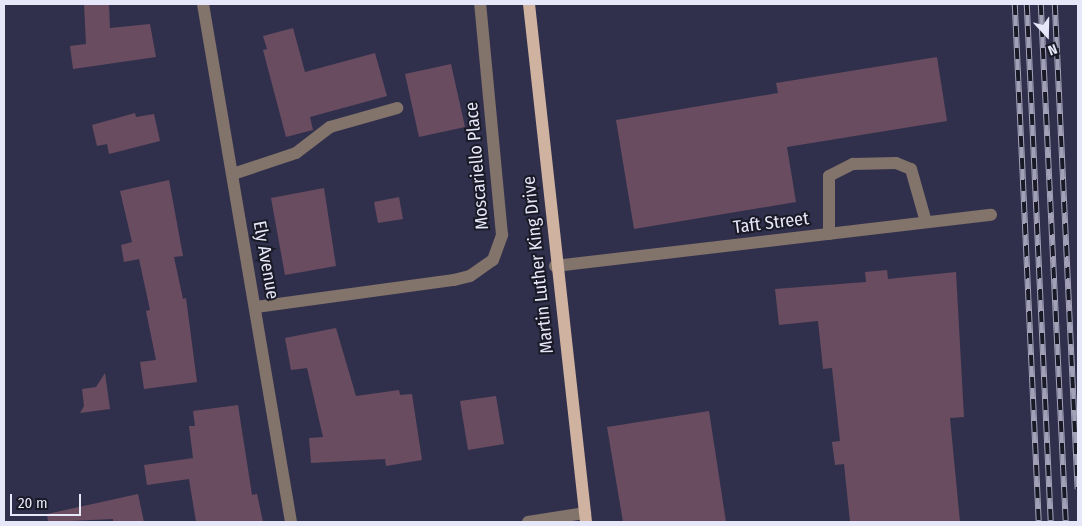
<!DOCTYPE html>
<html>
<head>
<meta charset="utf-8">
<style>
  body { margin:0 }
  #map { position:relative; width:1082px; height:526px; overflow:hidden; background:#31304c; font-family:"Fira Sans Condensed",sans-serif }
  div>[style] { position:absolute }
  .building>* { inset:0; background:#694c60 }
  .minor>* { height:12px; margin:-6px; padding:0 6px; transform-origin:6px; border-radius:6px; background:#82736b }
  .major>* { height:12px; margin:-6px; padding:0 6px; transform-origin:6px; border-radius:6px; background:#cfb2a0 }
  .rail>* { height:5.5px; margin-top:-2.75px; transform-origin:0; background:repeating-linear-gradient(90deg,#1a1a27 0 11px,#a2a1b8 0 22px); box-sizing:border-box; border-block:1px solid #a2a1b8 }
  span { translate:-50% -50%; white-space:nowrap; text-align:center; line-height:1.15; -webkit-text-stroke:4px #1a1a27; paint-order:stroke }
  .street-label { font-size:18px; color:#e7e7fa }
  .frame { position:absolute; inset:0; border:5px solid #e7e7fa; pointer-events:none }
  .north { position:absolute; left:1022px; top:10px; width:50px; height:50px; -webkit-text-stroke:4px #1a1a27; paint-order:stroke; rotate:159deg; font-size:14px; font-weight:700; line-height:20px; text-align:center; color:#e7e7fa }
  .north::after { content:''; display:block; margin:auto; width:18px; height:22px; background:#e7e7fa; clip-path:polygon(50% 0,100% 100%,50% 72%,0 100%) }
  .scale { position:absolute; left:10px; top:494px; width:71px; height:22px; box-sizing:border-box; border:2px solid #e7e7fa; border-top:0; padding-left:6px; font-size:15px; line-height:18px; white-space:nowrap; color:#e7e7fa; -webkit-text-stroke:4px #1a1a27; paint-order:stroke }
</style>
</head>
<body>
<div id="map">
  <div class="building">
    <i style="clip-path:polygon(84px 4px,109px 4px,110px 28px,150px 24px,156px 57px,73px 69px,70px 46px,86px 44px)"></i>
    <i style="clip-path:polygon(293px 28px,305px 72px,375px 53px,387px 96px,310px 117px,313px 130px,286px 137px,263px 50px,267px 49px,263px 36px)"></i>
    <i style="clip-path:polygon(937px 57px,947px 121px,787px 147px,796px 202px,634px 229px,616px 120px,778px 93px,776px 83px)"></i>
    <i style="clip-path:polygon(451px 64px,465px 127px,419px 137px,405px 74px)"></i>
    <i style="clip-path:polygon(135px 113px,136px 117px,154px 114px,160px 141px,109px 154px,107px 144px,97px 146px,92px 125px)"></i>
    <i style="clip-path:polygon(169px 180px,183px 256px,174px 257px,183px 299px,186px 298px,197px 382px,144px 389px,140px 362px,156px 360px,146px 311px,150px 310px,139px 259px,124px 262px,121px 245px,132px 242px,120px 191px)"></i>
    <i style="clip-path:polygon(324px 188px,336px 266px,285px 275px,271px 198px)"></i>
    <i style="clip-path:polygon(399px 197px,403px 219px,378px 223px,374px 202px)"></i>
    <i style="clip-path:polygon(887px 270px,888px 279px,956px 272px,964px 417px,950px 418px,960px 522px,850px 522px,844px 464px,835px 465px,832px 442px,840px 441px,832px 368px,823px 369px,818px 321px,779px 325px,775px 289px,866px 282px,865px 272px)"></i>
    <i style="clip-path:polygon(336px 328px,356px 396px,399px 390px,400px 395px,412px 394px,422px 460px,386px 466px,385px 459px,311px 463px,309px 438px,323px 437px,307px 368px,291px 370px,285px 338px)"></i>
    <i style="clip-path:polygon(105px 373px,110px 409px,80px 413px,84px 406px,82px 389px,96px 387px)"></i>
    <i style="clip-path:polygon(496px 396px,504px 444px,468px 450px,460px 401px)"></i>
    <i style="clip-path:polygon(238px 405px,252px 495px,257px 494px,263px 522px,196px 522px,189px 479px,147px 485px,144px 465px,193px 458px,189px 426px,195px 426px,193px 411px)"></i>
    <i style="clip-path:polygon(709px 411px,726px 522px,623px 522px,607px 427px)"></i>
    <i style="clip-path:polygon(138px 494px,144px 522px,113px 522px,113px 519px,48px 522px,47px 514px)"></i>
  </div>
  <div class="minor">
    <i style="left:203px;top:4px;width:525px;rotate:80.36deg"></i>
    <i style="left:233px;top:174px;width:66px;rotate:-18.4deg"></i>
    <i style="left:296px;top:153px;width:43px;rotate:-37.4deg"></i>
    <i style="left:330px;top:127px;width:70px;rotate:-15.8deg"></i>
    <i style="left:829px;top:234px;width:58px;rotate:-90deg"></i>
    <i style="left:829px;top:176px;width:27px;rotate:-27deg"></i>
    <i style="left:853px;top:164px;width:43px;rotate:-1.3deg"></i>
    <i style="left:896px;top:163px;width:16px;rotate:22deg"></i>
    <i style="left:911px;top:169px;width:55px;rotate:74.2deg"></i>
    <i style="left:555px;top:266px;width:439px;rotate:-6.7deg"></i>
    <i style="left:256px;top:307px;width:200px;rotate:-7.8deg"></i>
    <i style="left:454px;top:280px;width:16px;rotate:-14deg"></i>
    <i style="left:470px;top:276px;width:28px;rotate:-35deg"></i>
    <i style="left:493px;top:260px;width:27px;rotate:-70deg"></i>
    <i style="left:502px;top:235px;width:232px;rotate:-95.4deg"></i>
    <i style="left:528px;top:522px;width:58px;rotate:-9deg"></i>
  </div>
  <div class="major">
    <i style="left:529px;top:4px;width:521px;rotate:83.72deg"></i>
  </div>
  <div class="rail">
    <i style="left:1015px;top:4px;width:519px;rotate:87.35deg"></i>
    <i style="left:1027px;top:4px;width:519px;rotate:87.35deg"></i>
    <i style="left:1041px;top:4px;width:519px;rotate:87.24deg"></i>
    <i style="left:1055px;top:4px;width:486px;rotate:87.3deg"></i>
  </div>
  <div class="street-label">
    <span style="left:477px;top:166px;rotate:-95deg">Moscariello Place</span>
    <span style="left:771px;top:223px;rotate:-7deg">Taft Street</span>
    <span style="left:266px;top:260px;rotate:80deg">Ely Avenue</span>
    <span style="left:538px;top:265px;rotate:-96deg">Martin Luther King Drive</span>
  </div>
  <div class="frame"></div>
  <div class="north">N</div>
  <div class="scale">20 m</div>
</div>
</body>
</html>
